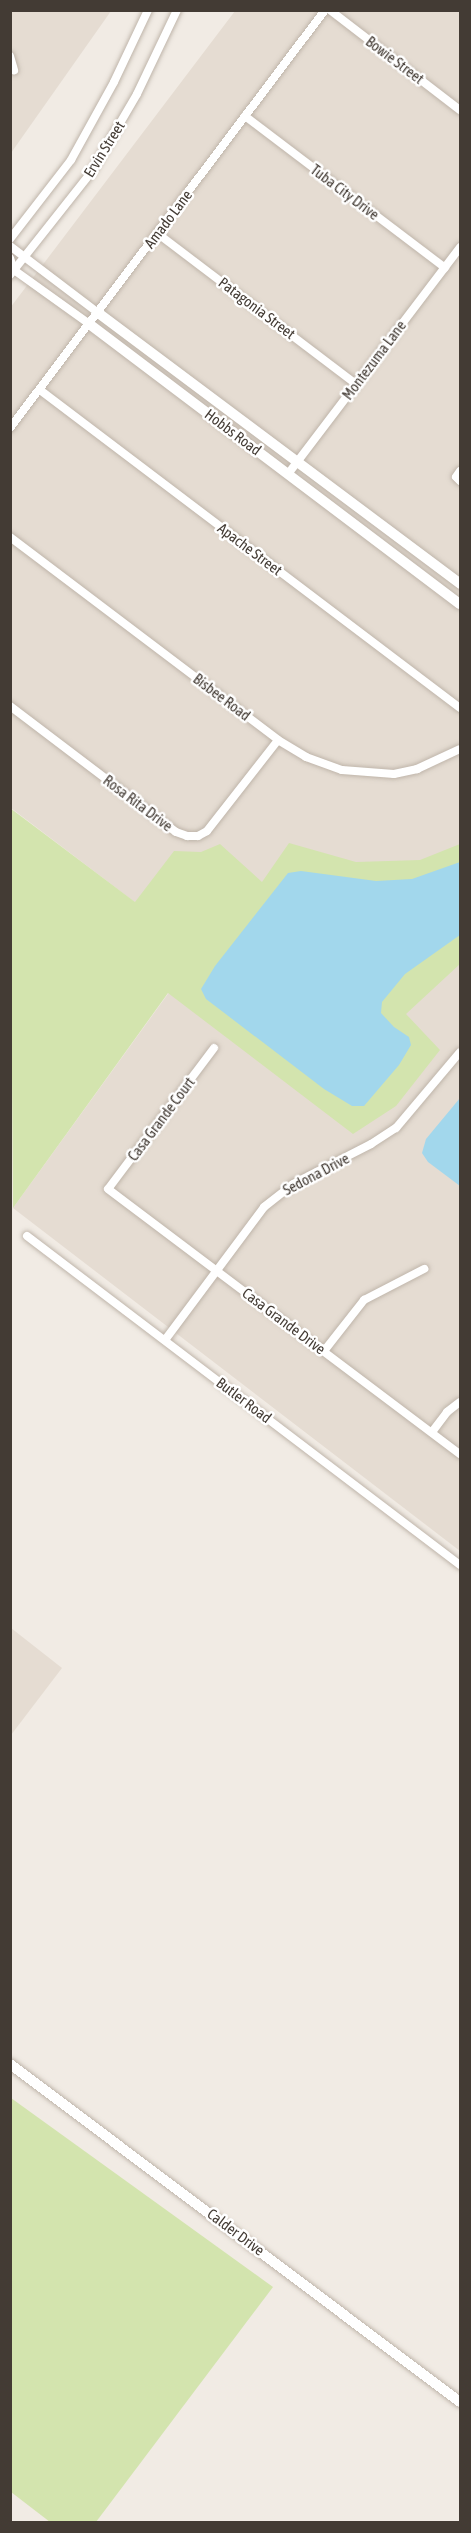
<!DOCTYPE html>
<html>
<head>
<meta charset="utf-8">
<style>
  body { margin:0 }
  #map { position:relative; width:471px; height:2533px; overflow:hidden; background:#f1ebe4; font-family:"Asap Condensed",sans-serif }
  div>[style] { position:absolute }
  .residential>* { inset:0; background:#e5dcd2 }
  .green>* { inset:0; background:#d3e4ae }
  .water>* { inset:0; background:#a2d7ec }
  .roads { filter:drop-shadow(0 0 2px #bfb5aa) drop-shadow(0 0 2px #bfb5aa) }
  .minor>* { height:8px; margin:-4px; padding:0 4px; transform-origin:4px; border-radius:4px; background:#fff }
  .tertiary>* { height:10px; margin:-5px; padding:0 5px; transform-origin:5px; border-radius:5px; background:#fff }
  span { translate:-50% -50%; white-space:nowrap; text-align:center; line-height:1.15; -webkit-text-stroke:5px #fff; paint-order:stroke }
  .street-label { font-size:15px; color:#433b34 }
  .frame { position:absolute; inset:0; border:12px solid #433b34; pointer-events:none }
</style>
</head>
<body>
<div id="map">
  <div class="residential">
    <i style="clip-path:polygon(11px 11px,111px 11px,11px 153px)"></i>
    <i style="clip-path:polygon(235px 11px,460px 11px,460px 1551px,13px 1208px,199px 951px,11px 808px,10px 308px)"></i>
    <i style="clip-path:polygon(11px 1628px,62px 1668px,11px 1735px,10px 1735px)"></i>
  </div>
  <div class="green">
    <i style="clip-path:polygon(10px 808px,135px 902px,174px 851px,201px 852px,220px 844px,262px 882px,289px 843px,356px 862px,420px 860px,460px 844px,460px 964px,406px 1014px,440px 1050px,396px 1106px,353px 1134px,168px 993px,13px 1208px)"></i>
    <i style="clip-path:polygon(11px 2098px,273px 2287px,96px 2522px,50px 2522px,11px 2492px)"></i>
  </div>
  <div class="water">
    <i style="clip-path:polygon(460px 862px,460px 935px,405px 974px,382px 1002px,381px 1013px,394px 1027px,409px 1037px,411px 1045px,399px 1065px,364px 1106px,352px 1106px,324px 1089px,206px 999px,201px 989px,215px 966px,288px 873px,301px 871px,376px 881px,412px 879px)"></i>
    <i style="clip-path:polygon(460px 1098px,460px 1186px,428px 1162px,422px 1153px,426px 1139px)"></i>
  </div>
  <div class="roads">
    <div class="minor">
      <i style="left:330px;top:10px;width:164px;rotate:37.6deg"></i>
      <i style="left:10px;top:56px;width:15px;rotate:74deg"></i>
      <i style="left:245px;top:116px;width:251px;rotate:37.2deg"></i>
      <i style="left:157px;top:233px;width:250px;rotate:37.2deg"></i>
      <i style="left:10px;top:239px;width:100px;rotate:-52.3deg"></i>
      <i style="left:71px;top:160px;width:89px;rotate:-61.1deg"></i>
      <i style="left:114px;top:82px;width:80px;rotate:-64.7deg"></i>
      <i style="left:10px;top:246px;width:109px;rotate:37.2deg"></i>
      <i style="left:10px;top:258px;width:13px;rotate:72deg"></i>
      <i style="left:14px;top:270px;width:91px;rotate:35.6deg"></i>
      <i style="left:10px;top:275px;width:132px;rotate:-51.7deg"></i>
      <i style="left:92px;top:171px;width:89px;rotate:-59.7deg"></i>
      <i style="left:137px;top:94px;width:93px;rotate:-64.5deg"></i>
      <i style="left:40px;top:390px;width:527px;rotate:37.13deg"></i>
      <i style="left:10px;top:428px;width:523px;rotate:-53deg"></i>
      <i style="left:460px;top:471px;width:7px;rotate:124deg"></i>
      <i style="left:456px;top:477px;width:6px;rotate:45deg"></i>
      <i style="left:288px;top:474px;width:285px;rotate:-52.8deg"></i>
      <i style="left:10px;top:537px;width:336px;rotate:37.1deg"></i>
      <i style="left:278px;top:740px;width:33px;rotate:31deg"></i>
      <i style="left:306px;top:757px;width:38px;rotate:20deg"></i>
      <i style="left:342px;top:770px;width:52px;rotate:4.4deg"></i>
      <i style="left:394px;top:774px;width:24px;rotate:-12deg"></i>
      <i style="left:417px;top:769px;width:47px;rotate:-24.9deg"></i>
      <i style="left:10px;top:706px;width:208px;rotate:37.2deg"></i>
      <i style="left:176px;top:832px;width:12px;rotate:20deg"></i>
      <i style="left:187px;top:836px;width:11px"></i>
      <i style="left:198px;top:836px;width:10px;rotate:-29deg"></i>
      <i style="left:207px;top:831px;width:115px;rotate:-52deg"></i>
      <i style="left:214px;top:1048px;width:176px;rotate:126.9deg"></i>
      <i style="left:108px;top:1189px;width:441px;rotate:37deg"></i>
      <i style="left:27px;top:1236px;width:544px;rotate:37.23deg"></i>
      <i style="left:165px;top:1340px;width:166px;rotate:-53.3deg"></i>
      <i style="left:264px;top:1207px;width:37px;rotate:-38deg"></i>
      <i style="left:293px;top:1184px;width:88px;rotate:-27.1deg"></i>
      <i style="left:371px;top:1144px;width:30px;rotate:-33deg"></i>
      <i style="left:396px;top:1128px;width:99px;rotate:-49.9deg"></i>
      <i style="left:324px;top:1351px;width:65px;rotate:-51.9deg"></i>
      <i style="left:364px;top:1300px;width:68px;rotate:-27.3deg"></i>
      <i style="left:432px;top:1432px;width:25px;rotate:-53deg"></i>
      <i style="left:447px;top:1412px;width:16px;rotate:-38deg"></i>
    </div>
    <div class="tertiary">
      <i style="left:97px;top:312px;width:454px;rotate:36.8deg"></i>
      <i style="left:88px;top:323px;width:466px;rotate:37.1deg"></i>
      <i style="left:10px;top:2064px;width:563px;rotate:36.91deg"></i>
    </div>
  </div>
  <div class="street-label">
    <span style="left:395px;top:60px;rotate:37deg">Bowie Street</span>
    <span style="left:104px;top:149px;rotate:-58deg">Ervin Street</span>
    <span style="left:345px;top:192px;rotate:37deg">Tuba City Drive</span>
    <span style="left:168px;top:219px;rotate:-53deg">Amado Lane</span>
    <span style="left:257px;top:308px;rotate:37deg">Patagonia Street</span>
    <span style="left:374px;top:360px;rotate:-53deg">Montezuma Lane</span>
    <span style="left:233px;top:432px;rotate:37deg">Hobbs Road</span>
    <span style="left:250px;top:549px;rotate:37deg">Apache Street</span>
    <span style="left:222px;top:697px;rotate:37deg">Bisbee Road</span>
    <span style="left:138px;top:803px;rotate:37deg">Rosa Rita Drive</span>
    <span style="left:161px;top:1119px;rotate:-53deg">Casa Grande Court</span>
    <span style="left:316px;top:1174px;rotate:-28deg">Sedona Drive</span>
    <span style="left:284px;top:1321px;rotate:37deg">Casa Grande Drive</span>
    <span style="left:244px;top:1400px;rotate:37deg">Butler Road</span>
    <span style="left:236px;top:2232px;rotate:37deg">Calder Drive</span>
  </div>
  <div class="frame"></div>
</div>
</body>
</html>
